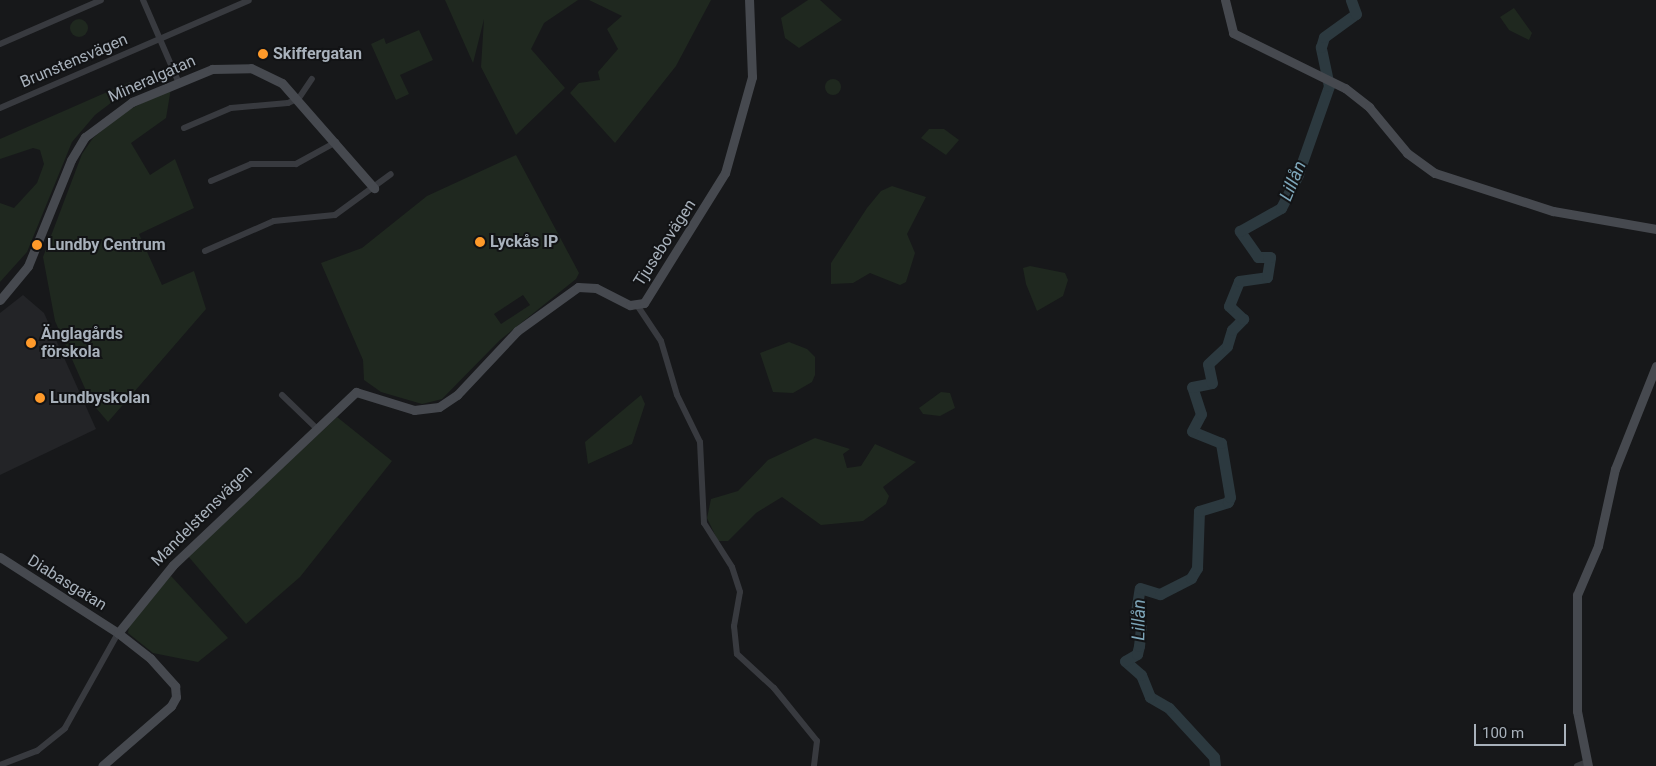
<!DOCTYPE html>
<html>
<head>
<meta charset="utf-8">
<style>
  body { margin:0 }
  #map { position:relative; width:1656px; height:766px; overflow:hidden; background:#17181a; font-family:Roboto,sans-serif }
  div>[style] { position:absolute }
  .built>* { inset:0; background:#232427 }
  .green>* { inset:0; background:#1f281f }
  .round { border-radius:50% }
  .river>* { height:11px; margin:-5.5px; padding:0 5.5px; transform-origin:5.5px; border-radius:5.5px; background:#2c393f }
  .street>* { height:6px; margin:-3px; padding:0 3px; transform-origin:3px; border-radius:3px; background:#383a3f }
  .secondary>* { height:9px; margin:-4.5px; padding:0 4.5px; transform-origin:4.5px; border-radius:4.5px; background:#46494f }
  .dots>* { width:14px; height:14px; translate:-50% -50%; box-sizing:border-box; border:2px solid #121315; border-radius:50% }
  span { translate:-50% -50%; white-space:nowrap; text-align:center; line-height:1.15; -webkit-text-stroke:4px #121315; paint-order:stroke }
  .poi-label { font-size:16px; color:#a8b1bb; font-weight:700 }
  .left { translate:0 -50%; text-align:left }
  .street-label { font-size:16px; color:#a8b1bb }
  .water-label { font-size:18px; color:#7da5b8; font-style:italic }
  .scale { position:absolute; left:1474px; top:724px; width:92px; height:22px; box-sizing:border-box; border:2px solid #a8b1bb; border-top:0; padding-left:6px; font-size:15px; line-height:18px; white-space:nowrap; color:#a8b1bb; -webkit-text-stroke:4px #121315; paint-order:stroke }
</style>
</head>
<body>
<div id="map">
  <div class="built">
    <i style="clip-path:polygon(23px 295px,44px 313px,96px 429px,0 475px,0 313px)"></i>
  </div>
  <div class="green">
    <i style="clip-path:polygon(445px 0,578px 0,544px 23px,531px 49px,565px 88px,516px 135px,481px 67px,484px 19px,473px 63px)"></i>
    <i style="clip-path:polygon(589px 0,711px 0,676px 66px,615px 143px,570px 93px,579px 83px,600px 80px,598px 72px,618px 49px,607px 29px,622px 16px)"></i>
    <i style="clip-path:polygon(808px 0,820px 0,842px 20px,799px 48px,785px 38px,781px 18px)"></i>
    <i style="clip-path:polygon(1514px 8px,1532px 33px,1529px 40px,1509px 30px,1500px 17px)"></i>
    <i class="round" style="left:70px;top:19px;width:18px;height:18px"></i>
    <i style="clip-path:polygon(419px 30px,433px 60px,400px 75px,409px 94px,396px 100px,371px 44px,384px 38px,386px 44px)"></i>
    <i class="round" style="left:825px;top:79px;width:16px;height:16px"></i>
    <i style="clip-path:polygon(130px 82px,133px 86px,95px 115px,72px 142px,27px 252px,0 282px,0 203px,14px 208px,37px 183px,44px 164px,40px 150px,33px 148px,0 159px,0 139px)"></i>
    <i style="clip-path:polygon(171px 88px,166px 118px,131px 143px,150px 175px,175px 159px,194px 208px,139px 234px,162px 285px,194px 271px,206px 309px,108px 422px,91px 402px,55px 321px,43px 257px,82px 154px,93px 138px,123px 113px)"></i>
    <i style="clip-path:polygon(929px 129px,944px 129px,959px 140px,946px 155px,921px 138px)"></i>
    <i style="clip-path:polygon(evenodd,516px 155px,579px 273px,576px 279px,500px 340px,442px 399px,422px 404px,381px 392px,364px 380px,363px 360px,321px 263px,362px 248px,427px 196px,516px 155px,523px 295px,530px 305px,501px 324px,494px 314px,523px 295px)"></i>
    <i style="clip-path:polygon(892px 186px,926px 197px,907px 234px,915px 253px,906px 282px,900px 285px,870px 273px,853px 283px,831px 284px,831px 263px,867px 208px,881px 191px)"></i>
    <i style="clip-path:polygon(1030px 266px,1065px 273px,1068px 280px,1063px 296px,1037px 311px,1026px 284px,1023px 268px)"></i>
    <i style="clip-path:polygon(789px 342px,807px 349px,815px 357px,815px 375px,812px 382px,793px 393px,773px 392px,760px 353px)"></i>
    <i style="clip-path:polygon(941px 392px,950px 393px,955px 408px,940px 416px,923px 414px,919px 408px)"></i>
    <i style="clip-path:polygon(641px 395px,645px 404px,632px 444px,588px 464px,585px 442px)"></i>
    <i style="clip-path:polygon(337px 417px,392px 461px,300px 577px,246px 624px,188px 556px)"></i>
    <i style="clip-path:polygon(815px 438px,850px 449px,843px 454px,847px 468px,861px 466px,875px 444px,916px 462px,883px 487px,889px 496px,886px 504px,863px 521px,821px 525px,782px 497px,756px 513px,728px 541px,718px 541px,707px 518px,711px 499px,738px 491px,768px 460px)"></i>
    <i style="clip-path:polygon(171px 576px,228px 638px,198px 662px,153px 653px,128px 633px,130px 620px)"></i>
  </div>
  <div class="river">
    <i style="left:1215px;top:766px;width:9px;rotate:-96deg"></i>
    <i style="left:1214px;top:757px;width:67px;rotate:-132.6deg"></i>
    <i style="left:1169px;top:708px;width:22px;rotate:-150deg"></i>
    <i style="left:1150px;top:697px;width:24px;rotate:-112deg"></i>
    <i style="left:1141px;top:675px;width:21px;rotate:-139deg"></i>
    <i style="left:1125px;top:661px;width:14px;rotate:-30deg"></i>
    <i style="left:1137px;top:654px;width:8px;rotate:-76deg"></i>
    <i style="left:1139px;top:646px;width:19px;rotate:-84deg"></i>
    <i style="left:1141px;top:627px;width:11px;rotate:-124deg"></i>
    <i style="left:1135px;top:618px;width:30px;rotate:-81deg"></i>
    <i style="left:1140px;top:588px;width:21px;rotate:17deg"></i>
    <i style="left:1160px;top:594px;width:35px;rotate:-27deg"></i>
    <i style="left:1191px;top:578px;width:12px;rotate:-59deg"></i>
    <i style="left:1197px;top:568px;width:57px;rotate:-88deg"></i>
    <i style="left:1199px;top:511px;width:30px;rotate:-17deg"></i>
    <i style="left:1228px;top:502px;width:5px;rotate:-68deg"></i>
    <i style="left:1230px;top:497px;width:55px;rotate:-99.5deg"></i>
    <i style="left:1221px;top:443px;width:31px;rotate:-158deg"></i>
    <i style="left:1192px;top:431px;width:19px;rotate:-62deg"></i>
    <i style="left:1201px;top:414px;width:28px;rotate:-108deg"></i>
    <i style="left:1192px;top:387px;width:20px;rotate:-11deg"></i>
    <i style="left:1212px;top:383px;width:19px;rotate:-102deg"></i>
    <i style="left:1208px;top:364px;width:26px;rotate:-43deg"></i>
    <i style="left:1227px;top:346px;width:17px;rotate:-73deg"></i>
    <i style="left:1232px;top:330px;width:16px;rotate:-45deg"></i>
    <i style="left:1243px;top:319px;width:19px;rotate:-137deg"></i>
    <i style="left:1229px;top:306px;width:27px;rotate:-68deg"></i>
    <i style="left:1239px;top:281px;width:28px;rotate:-8deg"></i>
    <i style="left:1267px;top:277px;width:20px;rotate:-81deg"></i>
    <i style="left:1270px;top:257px;width:12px;rotate:180deg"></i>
    <i style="left:1258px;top:257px;width:32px;rotate:-125deg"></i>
    <i style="left:1240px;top:231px;width:47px;rotate:-29.3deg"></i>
    <i style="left:1281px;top:208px;width:38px;rotate:-63deg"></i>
    <i style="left:1298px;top:174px;width:93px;rotate:-70.6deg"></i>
    <i style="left:1329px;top:86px;width:40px;rotate:-102deg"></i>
    <i style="left:1321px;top:47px;width:10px;rotate:-73deg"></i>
    <i style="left:1324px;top:37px;width:39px;rotate:-36deg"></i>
    <i style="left:1356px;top:14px;width:15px;rotate:-110deg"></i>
  </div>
  <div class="street">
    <i style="left:143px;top:0;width:88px;rotate:66.6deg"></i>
    <i style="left:0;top:44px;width:110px;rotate:-23.5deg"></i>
    <i style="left:0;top:108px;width:271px;rotate:-23.4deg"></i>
    <i style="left:184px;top:128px;width:51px;rotate:-23.1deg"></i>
    <i style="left:231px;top:108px;width:57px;rotate:-5deg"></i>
    <i style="left:288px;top:103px;width:12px;rotate:-24deg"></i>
    <i style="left:299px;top:98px;width:23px;rotate:-56deg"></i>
    <i style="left:211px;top:181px;width:43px;rotate:-23deg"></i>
    <i style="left:251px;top:164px;width:45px"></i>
    <i style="left:296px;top:164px;width:46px;rotate:-28.8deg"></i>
    <i style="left:205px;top:251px;width:75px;rotate:-23.5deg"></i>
    <i style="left:274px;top:221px;width:61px;rotate:-5.6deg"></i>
    <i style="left:335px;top:215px;width:69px;rotate:-36.2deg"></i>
    <i style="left:637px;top:305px;width:43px;rotate:56.3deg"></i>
    <i style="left:661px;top:341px;width:56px;rotate:73.5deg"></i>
    <i style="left:677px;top:395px;width:52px;rotate:63.9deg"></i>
    <i style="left:700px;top:442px;width:81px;rotate:87.2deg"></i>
    <i style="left:704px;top:523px;width:52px;rotate:57.5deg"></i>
    <i style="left:732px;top:567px;width:26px;rotate:72deg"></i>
    <i style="left:740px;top:592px;width:35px;rotate:100deg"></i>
    <i style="left:734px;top:626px;width:28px;rotate:84deg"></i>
    <i style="left:737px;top:654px;width:50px;rotate:42.6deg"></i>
    <i style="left:774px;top:688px;width:68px;rotate:50.9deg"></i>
    <i style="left:817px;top:741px;width:25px;rotate:97deg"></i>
    <i style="left:282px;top:395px;width:47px;rotate:44.1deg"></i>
    <i style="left:0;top:765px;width:40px;rotate:-21deg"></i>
    <i style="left:37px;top:751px;width:36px;rotate:-39deg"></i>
    <i style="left:65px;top:728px;width:109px;rotate:-60.8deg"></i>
    <i style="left:1577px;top:766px;width:11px;rotate:-22deg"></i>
  </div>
  <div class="secondary">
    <i style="left:1225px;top:0;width:34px;rotate:76deg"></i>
    <i style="left:1233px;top:33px;width:125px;rotate:26.2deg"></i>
    <i style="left:1345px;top:88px;width:31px;rotate:38deg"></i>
    <i style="left:1369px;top:107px;width:60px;rotate:50.4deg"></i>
    <i style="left:1407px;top:153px;width:34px;rotate:36deg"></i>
    <i style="left:1435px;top:173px;width:124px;rotate:17.9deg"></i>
    <i style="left:1553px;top:211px;width:105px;rotate:9.9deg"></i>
    <i style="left:0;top:300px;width:44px;rotate:-50.5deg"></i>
    <i style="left:28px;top:266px;width:114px;rotate:-67.9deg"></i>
    <i style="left:71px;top:160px;width:27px;rotate:-59deg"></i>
    <i style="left:85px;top:137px;width:59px;rotate:-36.7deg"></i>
    <i style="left:132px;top:102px;width:87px;rotate:-22.4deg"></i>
    <i style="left:212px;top:69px;width:39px;rotate:-1deg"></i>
    <i style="left:251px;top:68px;width:34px;rotate:26deg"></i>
    <i style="left:282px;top:83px;width:140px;rotate:48.8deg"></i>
    <i style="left:0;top:557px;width:140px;rotate:32.8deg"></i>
    <i style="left:118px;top:633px;width:41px;rotate:38deg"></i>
    <i style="left:150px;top:658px;width:38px;rotate:48deg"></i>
    <i style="left:175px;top:686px;width:11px;rotate:85deg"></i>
    <i style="left:176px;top:697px;width:10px;rotate:119deg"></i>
    <i style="left:171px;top:706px;width:91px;rotate:139deg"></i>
    <i style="left:118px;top:633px;width:87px;rotate:-51deg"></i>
    <i style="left:173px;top:565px;width:252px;rotate:-43.4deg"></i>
    <i style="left:356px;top:392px;width:61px;rotate:17.2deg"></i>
    <i style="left:414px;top:410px;width:25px;rotate:-7deg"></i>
    <i style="left:439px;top:407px;width:22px;rotate:-34deg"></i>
    <i style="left:457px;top:395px;width:88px;rotate:-46.8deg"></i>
    <i style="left:517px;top:331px;width:75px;rotate:-35.8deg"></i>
    <i style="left:578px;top:287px;width:18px;rotate:3deg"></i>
    <i style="left:596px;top:288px;width:38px;rotate:27deg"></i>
    <i style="left:630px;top:305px;width:14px;rotate:-8deg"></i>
    <i style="left:644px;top:303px;width:153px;rotate:-58.1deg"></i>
    <i style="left:725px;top:173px;width:100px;rotate:-74.3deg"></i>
    <i style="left:752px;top:77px;width:77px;rotate:-92.2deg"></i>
    <i style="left:1588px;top:766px;width:56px;rotate:-101.3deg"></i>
    <i style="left:1577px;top:711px;width:116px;rotate:-90deg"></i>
    <i style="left:1577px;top:595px;width:53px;rotate:-66.8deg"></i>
    <i style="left:1598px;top:546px;width:79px;rotate:-77.6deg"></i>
    <i style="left:1615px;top:469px;width:111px;rotate:-68.3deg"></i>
  </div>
  <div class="dots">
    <i style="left:263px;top:54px;background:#ff9a2a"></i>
    <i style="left:480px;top:242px;background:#ff9a2a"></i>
    <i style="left:37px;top:245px;background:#ff9a2a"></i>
    <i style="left:31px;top:343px;background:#ff9a2a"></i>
    <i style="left:40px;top:398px;background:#ff9a2a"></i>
  </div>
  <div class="poi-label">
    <span class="left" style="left:273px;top:54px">Skiffergatan</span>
    <span class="left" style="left:490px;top:242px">Lyckås IP</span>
    <span class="left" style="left:47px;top:245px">Lundby Centrum</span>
    <span class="left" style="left:41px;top:343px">Änglagårds<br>förskola</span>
    <span class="left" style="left:50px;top:398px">Lundbyskolan</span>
  </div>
  <div class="street-label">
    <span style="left:74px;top:61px;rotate:-23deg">Brunstensvägen</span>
    <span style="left:152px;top:79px;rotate:-24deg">Mineralgatan</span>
    <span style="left:665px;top:243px;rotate:-57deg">Tjusebovägen</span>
    <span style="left:202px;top:516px;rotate:-45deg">Mandelstensvägen</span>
    <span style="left:67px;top:583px;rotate:32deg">Diabasgatan</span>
  </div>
  <div class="water-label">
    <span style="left:1293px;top:181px;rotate:-67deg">Lillån</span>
    <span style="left:1139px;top:620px;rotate:-89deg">Lillån</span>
  </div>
  <div class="scale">100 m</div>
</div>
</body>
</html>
